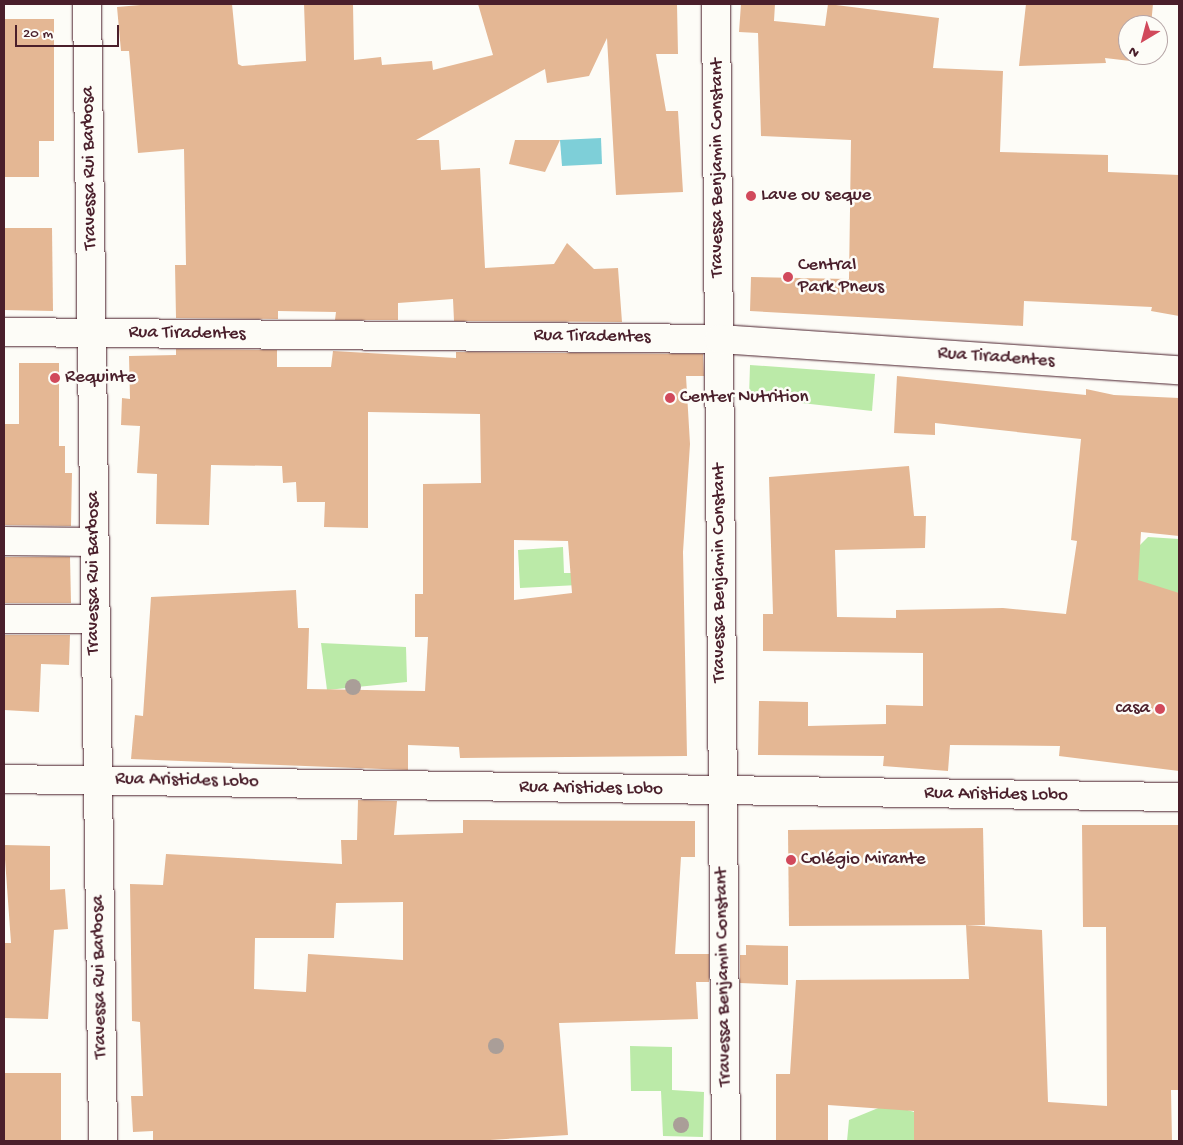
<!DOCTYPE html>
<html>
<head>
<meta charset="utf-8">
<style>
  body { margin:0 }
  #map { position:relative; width:1183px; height:1145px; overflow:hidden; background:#fdfcf7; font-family:"Gochi Hand",sans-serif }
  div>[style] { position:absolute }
  .green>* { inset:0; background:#bbeaa8 }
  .water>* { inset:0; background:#7ecfd8 }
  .building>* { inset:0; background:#e4b794 }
  .roads { filter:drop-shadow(0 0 1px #4a1f2b) drop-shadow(0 0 1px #4a1f2b) }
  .minor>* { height:28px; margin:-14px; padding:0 14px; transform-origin:14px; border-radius:14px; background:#fdfcf7 }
  .trees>* { width:16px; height:16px; margin:-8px; border-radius:50%; background:#aa9e98 }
  .dots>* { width:14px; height:14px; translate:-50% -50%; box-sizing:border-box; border:2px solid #fdfcf7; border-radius:50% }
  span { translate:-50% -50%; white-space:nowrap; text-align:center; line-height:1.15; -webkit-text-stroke:5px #fdfcf7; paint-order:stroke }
  .street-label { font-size:19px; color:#4a1f2b }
  .poi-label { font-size:19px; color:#4a1f2b }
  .left { translate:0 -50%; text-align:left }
  .right { translate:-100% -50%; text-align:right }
  .frame { position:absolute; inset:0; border:5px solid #4a1f2b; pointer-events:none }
  .north { position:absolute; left:1118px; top:15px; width:50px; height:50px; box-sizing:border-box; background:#fdfcf7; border:1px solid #b5a4a5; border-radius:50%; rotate:217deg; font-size:14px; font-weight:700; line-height:20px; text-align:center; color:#4a1f2b }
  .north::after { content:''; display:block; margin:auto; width:18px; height:22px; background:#d1495b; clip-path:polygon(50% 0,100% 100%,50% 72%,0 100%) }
  .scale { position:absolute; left:15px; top:25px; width:104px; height:22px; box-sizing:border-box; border:2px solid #4a1f2b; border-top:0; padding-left:6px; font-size:15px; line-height:18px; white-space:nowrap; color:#4a1f2b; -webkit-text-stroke:4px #fdfcf7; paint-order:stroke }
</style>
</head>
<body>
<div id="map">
  <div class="green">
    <i style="clip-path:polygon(750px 365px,875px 374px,872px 411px,749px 397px)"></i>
    <i style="clip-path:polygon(1148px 537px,1179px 539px,1179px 593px,1127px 590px,1140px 545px)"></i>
    <i style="clip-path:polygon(563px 547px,564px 573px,577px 573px,578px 585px,520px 588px,518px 550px)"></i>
    <i style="clip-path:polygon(321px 643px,406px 647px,407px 682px,327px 690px)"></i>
    <i style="clip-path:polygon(630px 1046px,672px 1047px,672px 1090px,704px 1092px,703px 1137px,663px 1136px,661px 1091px,631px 1091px)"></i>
    <i style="clip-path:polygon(888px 1104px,914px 1112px,914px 1141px,847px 1141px,849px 1120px)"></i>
  </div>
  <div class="water">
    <i style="clip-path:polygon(601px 138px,602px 164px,562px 166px,560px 140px)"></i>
  </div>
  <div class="building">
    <i style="clip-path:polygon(152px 4px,232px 4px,238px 64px,242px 66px,306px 61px,304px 4px,353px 4px,354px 60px,381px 57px,382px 65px,432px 61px,433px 70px,493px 55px,478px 4px,677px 4px,678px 54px,656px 54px,666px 111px,678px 111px,683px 192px,616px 195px,607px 38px,589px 76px,547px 83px,545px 69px,416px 140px,439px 140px,441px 170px,480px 168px,485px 268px,554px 264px,567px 243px,594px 269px,618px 268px,622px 322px,454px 321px,453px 299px,398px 303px,398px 320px,335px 320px,336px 312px,278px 311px,278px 319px,176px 318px,175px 265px,186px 265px,184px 149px,138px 153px,129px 51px,121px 51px,117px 7px)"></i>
    <i style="clip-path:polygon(741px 4px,775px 4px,774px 21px,825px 26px,828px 4px,939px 18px,933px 68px,1003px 71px,1000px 152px,1108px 155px,1108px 172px,1179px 175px,1179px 316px,1151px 311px,1152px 307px,1024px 301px,1023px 326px,750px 311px,751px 277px,849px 279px,851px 140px,761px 136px,758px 33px,739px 32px)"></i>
    <i style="clip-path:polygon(1026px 4px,1153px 4px,1151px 25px,1128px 25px,1128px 55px,1148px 55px,1147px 63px,1105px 58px,1106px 63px,1019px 66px)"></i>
    <i style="clip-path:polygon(4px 19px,54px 19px,54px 141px,39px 141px,39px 177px,4px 177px)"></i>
    <i style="clip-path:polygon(515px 140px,560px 140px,545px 172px,509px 164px)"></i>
    <i style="clip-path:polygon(4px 228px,52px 228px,53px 311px,4px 310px)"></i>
    <i style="clip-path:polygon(evenodd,176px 349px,277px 350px,277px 367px,331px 367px,333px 351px,456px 358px,456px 352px,703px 354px,704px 376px,686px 376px,690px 444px,683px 552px,687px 756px,460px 758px,459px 747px,408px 745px,408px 770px,131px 759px,135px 715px,143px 716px,151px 597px,296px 590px,298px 628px,309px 628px,307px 689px,425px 691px,428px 637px,415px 637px,415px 594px,423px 594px,423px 484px,481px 483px,480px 414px,368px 412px,368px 528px,324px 527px,325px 502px,297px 502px,296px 482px,283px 483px,282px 466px,211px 465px,209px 525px,156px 524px,157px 474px,137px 473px,140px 426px,121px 425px,122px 398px,130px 399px,129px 356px,176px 355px,176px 349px,514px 540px,568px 541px,572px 593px,514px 600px,514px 540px)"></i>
    <i style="clip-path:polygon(19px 363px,59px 363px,59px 446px,65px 446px,65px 473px,72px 473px,71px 526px,4px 525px,4px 424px,19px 424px)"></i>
    <i style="clip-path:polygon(897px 376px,1086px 395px,1086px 389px,1114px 395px,1179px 398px,1179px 536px,1141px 532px,1138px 580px,1179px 593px,1179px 771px,1059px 756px,1060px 746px,950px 745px,948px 771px,883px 766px,884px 756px,758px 755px,759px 701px,808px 702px,808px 726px,886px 724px,886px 705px,923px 706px,923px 653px,763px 651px,763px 614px,773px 614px,769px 477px,909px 466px,914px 516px,926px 516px,925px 548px,835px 550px,837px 617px,896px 618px,896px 610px,1003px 608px,1066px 614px,1077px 541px,1071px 540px,1081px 439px,935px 423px,935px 435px,894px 433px)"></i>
    <i style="clip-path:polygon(4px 557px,70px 557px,71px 603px,4px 603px)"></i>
    <i style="clip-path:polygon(4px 635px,70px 635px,69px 665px,41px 664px,39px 712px,4px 710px)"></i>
    <i style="clip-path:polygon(evenodd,358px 800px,397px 801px,394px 835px,463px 833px,463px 820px,695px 821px,695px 857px,681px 857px,675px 954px,709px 954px,709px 982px,696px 982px,698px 1019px,559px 1023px,568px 1135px,474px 1141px,153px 1141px,153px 1131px,133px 1132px,131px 1096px,143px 1096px,140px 1022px,132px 1021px,130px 884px,163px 885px,166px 854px,342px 864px,341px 840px,357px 840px,358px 800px,403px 902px,403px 960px,308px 954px,306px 992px,254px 989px,255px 938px,334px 938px,336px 903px,403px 902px)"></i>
    <i style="clip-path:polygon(1082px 825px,1179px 825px,1179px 1090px,1171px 1090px,1172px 1141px,914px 1141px,914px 1111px,828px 1105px,828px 1141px,776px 1141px,776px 1074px,790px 1074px,796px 980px,969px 979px,966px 925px,1042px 930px,1048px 1102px,1107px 1106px,1106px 927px,1083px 927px)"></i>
    <i style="clip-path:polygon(983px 828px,985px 925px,789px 926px,788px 830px)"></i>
    <i style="clip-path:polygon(4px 845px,50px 846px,50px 890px,65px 889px,68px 929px,54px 930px,48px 1019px,4px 1018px,4px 943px,11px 943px)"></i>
    <i style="clip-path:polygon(746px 945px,788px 946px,788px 985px,740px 983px,740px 955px,746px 955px)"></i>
    <i style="clip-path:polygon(4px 1073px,61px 1073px,61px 1141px,4px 1141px)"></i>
  </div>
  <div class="roads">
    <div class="minor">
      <i style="left:87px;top:4px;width:1137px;rotate:89.19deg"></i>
      <i style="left:716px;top:4px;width:1137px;rotate:89.5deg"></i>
      <i style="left:4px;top:332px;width:715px;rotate:0.56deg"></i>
      <i style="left:719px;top:339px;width:461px;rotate:3.9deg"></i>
      <i style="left:4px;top:541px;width:90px;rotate:0.6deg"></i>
      <i style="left:4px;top:619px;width:91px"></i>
      <i style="left:4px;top:779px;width:1175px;rotate:0.88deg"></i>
    </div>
  </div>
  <div class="trees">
    <i style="left:353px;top:687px"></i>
    <i style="left:496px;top:1046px"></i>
    <i style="left:681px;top:1125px"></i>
  </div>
  <div class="dots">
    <i style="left:751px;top:196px;background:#d1495b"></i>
    <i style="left:788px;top:277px;background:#d1495b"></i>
    <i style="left:55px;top:378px;background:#d1495b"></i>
    <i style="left:670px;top:398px;background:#d1495b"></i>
    <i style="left:1160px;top:709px;background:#d1495b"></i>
    <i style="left:791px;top:860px;background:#d1495b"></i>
  </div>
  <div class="street-label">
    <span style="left:90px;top:168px;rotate:-91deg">Travessa Rui Barbosa</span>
    <span style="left:718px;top:168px;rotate:-90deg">Travessa Benjamin Constant</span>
    <span style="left:187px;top:334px;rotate:1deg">Rua Tiradentes</span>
    <span style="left:592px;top:337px;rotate:1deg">Rua Tiradentes</span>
    <span style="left:996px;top:358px;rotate:4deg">Rua Tiradentes</span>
    <span style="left:94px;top:573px;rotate:-90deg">Travessa Rui Barbosa</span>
    <span style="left:720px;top:573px;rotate:-90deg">Travessa Benjamin Constant</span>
    <span style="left:187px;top:781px;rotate:1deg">Rua Aristides Lobo</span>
    <span style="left:591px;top:789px;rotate:1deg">Rua Aristides Lobo</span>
    <span style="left:996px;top:795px;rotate:1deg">Rua Aristides Lobo</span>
    <span style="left:100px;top:977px;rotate:-91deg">Travessa Rui Barbosa</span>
    <span style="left:724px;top:977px;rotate:-91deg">Travessa Benjamin Constant</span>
  </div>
  <div class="poi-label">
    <span class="left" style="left:761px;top:196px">Lave ou seque</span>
    <span class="left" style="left:798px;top:277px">Central<br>Park Pneus</span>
    <span class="left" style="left:65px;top:378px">Requinte</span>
    <span class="left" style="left:680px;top:398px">Center Nutrition</span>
    <span class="right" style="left:1150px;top:709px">casa</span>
    <span class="left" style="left:801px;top:860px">Colégio Mirante</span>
  </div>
  <div class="frame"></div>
  <div class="north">N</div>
  <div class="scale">20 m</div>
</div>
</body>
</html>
